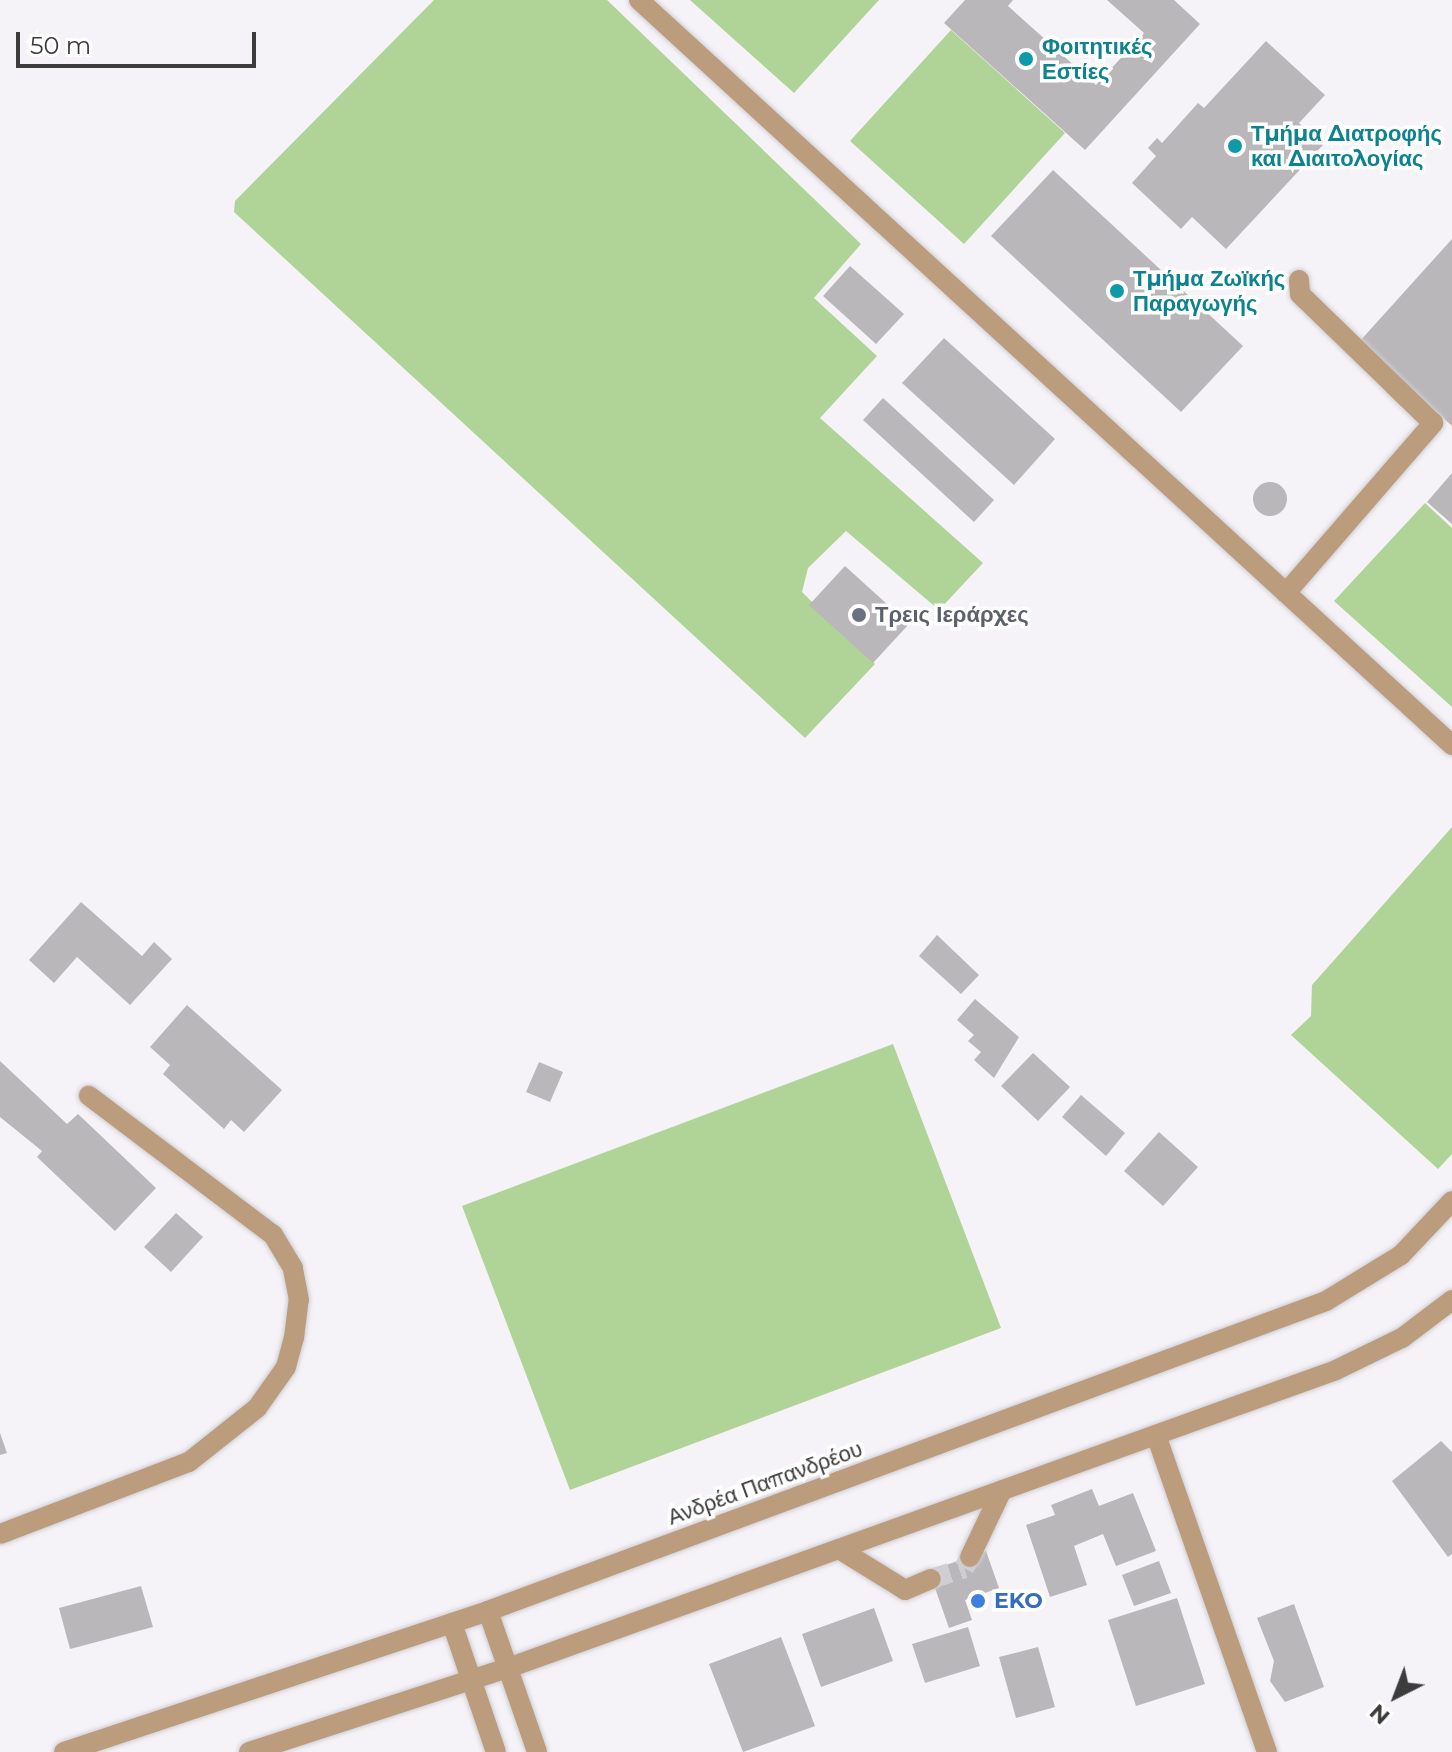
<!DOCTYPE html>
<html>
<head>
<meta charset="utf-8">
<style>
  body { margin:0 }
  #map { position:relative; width:1452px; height:1752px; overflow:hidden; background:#f5f3f8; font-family:Montserrat,sans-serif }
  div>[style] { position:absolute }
  .green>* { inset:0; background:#b0d497 }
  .building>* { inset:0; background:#bab7ba }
  .round { border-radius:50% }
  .minor-tunnel>* { height:20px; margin-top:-10px; transform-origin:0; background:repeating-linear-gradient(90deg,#d0ced3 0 20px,transparent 0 30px) }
  .roads { filter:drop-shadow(0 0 2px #d0ced3) drop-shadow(0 0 2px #d0ced3) }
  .minor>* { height:20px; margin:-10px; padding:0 10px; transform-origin:10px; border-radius:10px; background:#bb9d7e }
  .dots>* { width:22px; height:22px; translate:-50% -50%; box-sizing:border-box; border:4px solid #fff; border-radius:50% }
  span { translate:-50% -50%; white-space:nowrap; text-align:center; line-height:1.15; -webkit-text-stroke:7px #fff; paint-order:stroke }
  .culture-label { font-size:22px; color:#0d838f; font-weight:700 }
  .left { translate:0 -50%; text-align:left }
  .worship-label { font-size:22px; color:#5b616d; font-weight:700 }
  .street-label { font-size:22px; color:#3c3c3d }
  .shop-label { font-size:22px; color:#366cbe; font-weight:700 }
  .north { position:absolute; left:1356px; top:1656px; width:80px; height:80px; -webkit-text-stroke:6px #fff; paint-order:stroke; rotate:222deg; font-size:22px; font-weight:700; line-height:32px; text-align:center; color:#3c3c3d }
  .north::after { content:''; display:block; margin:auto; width:28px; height:36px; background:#3c3c3d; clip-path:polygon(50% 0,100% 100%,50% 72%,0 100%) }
  .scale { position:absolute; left:16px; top:32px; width:240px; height:36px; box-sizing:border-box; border:4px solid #3c3c3d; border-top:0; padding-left:10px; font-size:24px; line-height:28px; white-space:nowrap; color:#3c3c3d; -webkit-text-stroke:6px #fff; paint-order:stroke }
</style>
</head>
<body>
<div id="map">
  <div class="green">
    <i style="clip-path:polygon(434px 0,607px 0,861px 244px,814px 298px,877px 356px,820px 418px,983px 563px,939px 610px,846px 531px,808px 568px,802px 592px,875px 664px,805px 738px,234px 212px,235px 201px)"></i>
    <i style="clip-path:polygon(690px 0,879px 0,794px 93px)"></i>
    <i style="clip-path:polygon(951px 30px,1065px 133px,964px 244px,850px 141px)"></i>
    <i style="clip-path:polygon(1425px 503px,1452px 528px,1452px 707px,1334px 601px)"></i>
    <i style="clip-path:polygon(1452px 827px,1452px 1154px,1438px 1169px,1291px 1035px,1311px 1016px,1312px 985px)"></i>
    <i style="clip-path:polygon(893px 1044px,1001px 1328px,570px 1490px,462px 1206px)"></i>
  </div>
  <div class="building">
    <i style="clip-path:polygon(965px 0,1013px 0,1008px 6px,1096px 85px,1144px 33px,1107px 0,1174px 0,1200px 24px,1085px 150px,944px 23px)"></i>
    <i style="clip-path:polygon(1266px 41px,1325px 95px,1299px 123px,1323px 145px,1226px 249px,1192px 217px,1181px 229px,1132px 183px,1156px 156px,1148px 148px,1157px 138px,1162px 143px,1198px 103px,1204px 108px)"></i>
    <i style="clip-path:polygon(1053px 170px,1243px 346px,1181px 412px,991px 236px)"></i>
    <i style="clip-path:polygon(1452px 239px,1452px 426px,1359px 342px)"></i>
    <i style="clip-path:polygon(850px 266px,904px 314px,876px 344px,823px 296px)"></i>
    <i style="clip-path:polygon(944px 338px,1055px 439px,1014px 485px,902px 383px)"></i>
    <i style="clip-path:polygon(883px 398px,994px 500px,974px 522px,863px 420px)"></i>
    <i style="clip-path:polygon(1452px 473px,1452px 524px,1427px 502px)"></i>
    <i class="round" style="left:1253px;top:482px;width:34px;height:34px"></i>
    <i style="clip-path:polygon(845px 566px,909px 624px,873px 663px,809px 605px)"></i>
    <i style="clip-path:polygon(81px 902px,142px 956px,154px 942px,172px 959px,130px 1005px,77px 957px,54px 983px,29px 960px)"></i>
    <i style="clip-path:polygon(937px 935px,979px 975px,961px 994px,919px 956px)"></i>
    <i style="clip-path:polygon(975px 999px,1019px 1037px,994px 1078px,974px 1060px,981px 1052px,968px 1041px,974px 1035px,957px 1020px)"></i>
    <i style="clip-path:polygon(187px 1005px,282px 1090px,244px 1132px,231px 1120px,224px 1129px,163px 1074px,170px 1065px,150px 1047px)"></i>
    <i style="clip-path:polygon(1033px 1053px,1070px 1087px,1038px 1121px,1001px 1086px)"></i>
    <i style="clip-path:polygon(0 1061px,67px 1124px,78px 1114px,156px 1188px,115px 1231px,37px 1157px,42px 1151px,0 1117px)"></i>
    <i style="clip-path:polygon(539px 1062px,563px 1072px,550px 1102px,526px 1092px)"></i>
    <i style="clip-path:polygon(1081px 1095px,1125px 1133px,1106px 1156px,1062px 1117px)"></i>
    <i style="clip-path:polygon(1159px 1132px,1198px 1167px,1163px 1206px,1124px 1171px)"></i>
    <i style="clip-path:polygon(176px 1213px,203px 1237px,171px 1272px,144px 1247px)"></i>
    <i style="clip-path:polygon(0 1433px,7px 1453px,0 1455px)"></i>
    <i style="clip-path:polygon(1441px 1441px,1452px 1452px,1452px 1554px,1448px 1557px,1392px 1481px)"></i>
    <i style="clip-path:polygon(1092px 1489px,1099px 1506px,1133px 1493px,1156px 1551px,1116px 1566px,1103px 1534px,1074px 1546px,1087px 1585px,1050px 1597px,1026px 1525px,1055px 1515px,1051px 1505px)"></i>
    <i style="clip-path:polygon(986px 1551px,999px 1588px,965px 1600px,972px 1620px,949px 1628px,929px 1571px)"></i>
    <i style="clip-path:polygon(1159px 1561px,1171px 1593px,1134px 1606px,1122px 1575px)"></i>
    <i style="clip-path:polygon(141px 1586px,153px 1627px,70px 1649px,59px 1608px)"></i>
    <i style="clip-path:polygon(1177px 1598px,1205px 1684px,1136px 1706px,1108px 1620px)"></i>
    <i style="clip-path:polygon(1294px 1604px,1324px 1687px,1285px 1702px,1270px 1681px,1274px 1661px,1257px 1618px)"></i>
    <i style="clip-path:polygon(874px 1608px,893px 1661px,821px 1687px,802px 1634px)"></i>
    <i style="clip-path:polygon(968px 1627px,980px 1666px,925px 1683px,912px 1644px)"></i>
    <i style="clip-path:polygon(781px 1637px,815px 1726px,743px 1752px,709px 1664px)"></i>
    <i style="clip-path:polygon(1038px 1647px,1055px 1707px,1016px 1718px,999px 1657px)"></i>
  </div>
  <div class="minor-tunnel">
    <i style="left:931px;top:1579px;width:35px;rotate:-18deg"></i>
    <i style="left:964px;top:1568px;width:13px;rotate:-61deg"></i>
  </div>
  <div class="roads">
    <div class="minor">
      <i style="left:639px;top:0;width:1103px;rotate:42.5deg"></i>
      <i style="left:1286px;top:593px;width:225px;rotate:-49.1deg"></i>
      <i style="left:1433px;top:423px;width:185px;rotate:-135.9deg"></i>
      <i style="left:1300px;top:294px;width:14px;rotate:-94deg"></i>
      <i style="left:1156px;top:1435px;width:336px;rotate:70.7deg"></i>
      <i style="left:0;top:1534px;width:202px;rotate:-20.9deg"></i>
      <i style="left:189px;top:1462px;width:87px;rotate:-38.5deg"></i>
      <i style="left:257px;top:1408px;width:50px;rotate:-54.7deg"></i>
      <i style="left:286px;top:1367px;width:30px;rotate:-75deg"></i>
      <i style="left:294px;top:1338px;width:38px;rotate:-83deg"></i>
      <i style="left:299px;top:1300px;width:33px;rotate:-101deg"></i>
      <i style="left:293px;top:1268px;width:39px;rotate:-121deg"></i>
      <i style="left:273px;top:1235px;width:231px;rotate:-142.9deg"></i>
      <i style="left:839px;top:1549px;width:78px;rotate:31.8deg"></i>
      <i style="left:905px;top:1590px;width:28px;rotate:-23deg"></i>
      <i style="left:970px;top:1557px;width:74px;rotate:-64.5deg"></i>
      <i style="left:488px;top:1611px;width:149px;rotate:70.8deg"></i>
      <i style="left:452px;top:1623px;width:136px;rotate:71.2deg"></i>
      <i style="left:64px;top:1752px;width:447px;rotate:-18.4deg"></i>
      <i style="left:488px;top:1611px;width:894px;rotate:-20.3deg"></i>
      <i style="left:1326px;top:1301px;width:88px;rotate:-31.5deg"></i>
      <i style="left:1401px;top:1255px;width:74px;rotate:-46.6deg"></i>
      <i style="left:249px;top:1752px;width:272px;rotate:-18deg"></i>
      <i style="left:508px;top:1668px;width:880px;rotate:-19.79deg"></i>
      <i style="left:1336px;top:1370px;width:73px;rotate:-25.9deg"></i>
      <i style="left:1402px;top:1338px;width:63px;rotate:-37.2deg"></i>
    </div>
  </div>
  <div class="dots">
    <i style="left:1026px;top:59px;background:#0f9aa8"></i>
    <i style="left:1235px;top:146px;background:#0f9aa8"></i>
    <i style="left:1117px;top:291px;background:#0f9aa8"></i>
    <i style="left:859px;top:615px;background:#6b7280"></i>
    <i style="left:978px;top:1601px;background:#3f7fe0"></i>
  </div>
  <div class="culture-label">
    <span class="left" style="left:1042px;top:59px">Φοιτητικές<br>Εστίες</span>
    <span class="left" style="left:1251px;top:146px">Τμήμα Διατροφής<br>και Διαιτολογίας</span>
    <span class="left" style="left:1133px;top:291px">Τμήμα Ζωϊκής<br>Παραγωγής</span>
  </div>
  <div class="worship-label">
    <span class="left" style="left:875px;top:615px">Τρεις Ιεράρχες</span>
  </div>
  <div class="street-label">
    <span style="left:765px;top:1483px;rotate:-20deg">Ανδρέα Παπανδρέου</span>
  </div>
  <div class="shop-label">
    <span class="left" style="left:994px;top:1601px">EKO</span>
  </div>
  <div class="north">N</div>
  <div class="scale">50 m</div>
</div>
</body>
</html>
